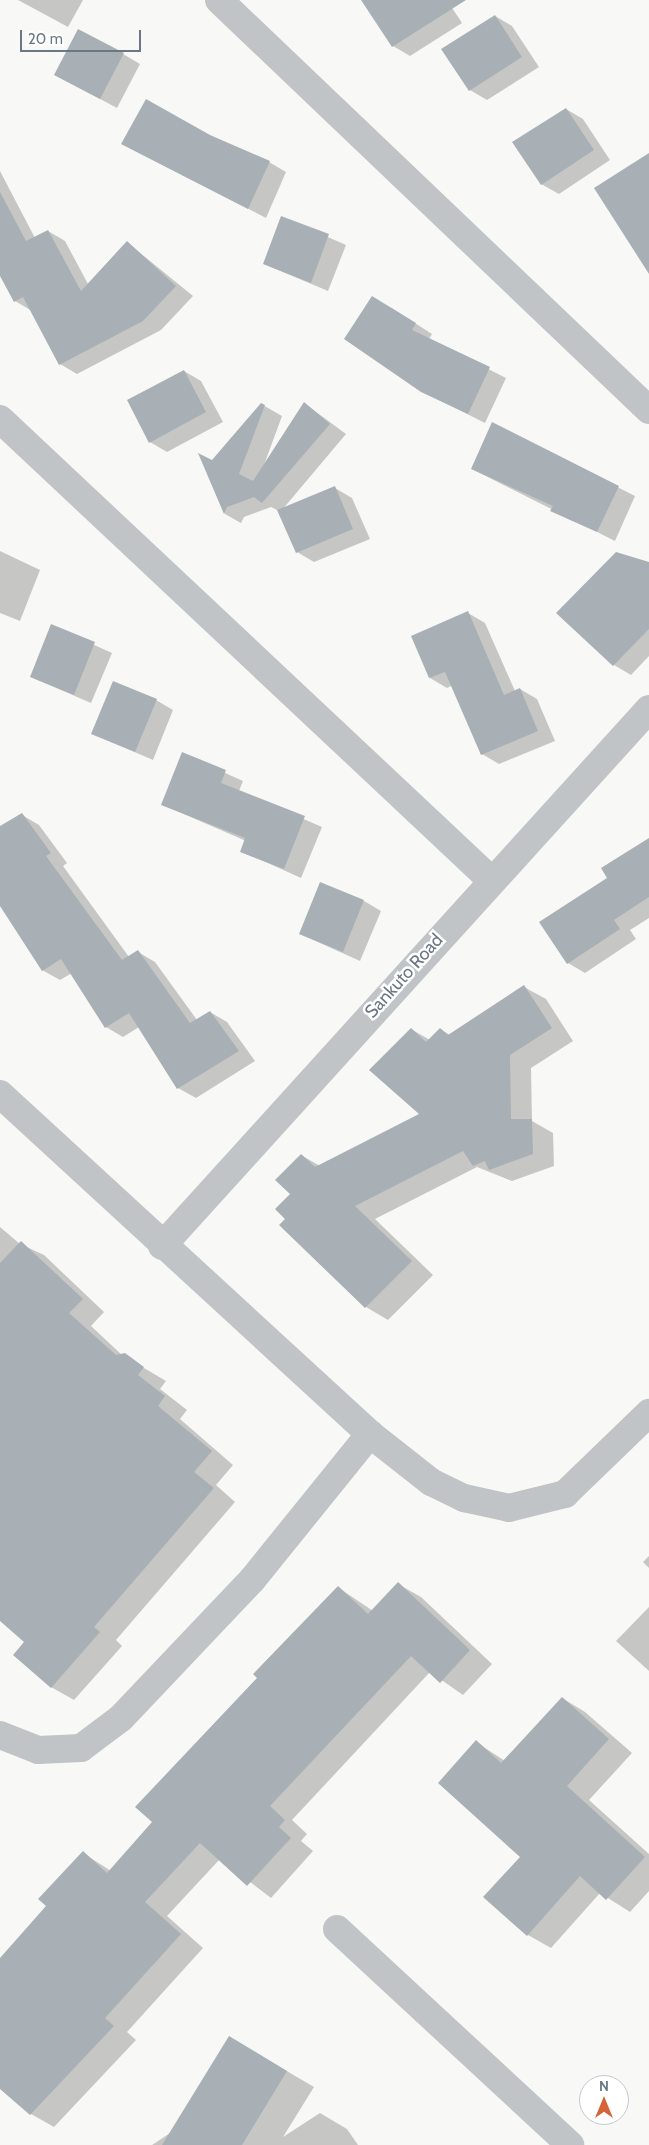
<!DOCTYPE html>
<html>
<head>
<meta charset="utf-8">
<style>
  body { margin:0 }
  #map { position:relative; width:649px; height:2145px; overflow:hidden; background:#f8f9f6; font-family:Cabin,sans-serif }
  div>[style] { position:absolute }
  .shadow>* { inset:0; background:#0003 }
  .building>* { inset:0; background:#a8afb5 }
  .street>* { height:28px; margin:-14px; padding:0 14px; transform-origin:14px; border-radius:14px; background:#c0c4c7 }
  span { translate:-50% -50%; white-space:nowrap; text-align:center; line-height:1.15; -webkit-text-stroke:5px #fff; paint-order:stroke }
  .street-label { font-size:18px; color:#6a7885 }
  .north { position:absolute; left:579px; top:2075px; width:50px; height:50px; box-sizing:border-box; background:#fff; border:1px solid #c3c9ce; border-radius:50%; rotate:0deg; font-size:14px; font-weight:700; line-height:20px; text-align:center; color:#6a7885 }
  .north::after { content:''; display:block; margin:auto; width:18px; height:22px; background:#d5643a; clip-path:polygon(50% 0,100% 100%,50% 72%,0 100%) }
  .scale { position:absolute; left:20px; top:30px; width:121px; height:22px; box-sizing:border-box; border:2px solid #6a7885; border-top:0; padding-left:6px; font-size:15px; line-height:18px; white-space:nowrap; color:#6a7885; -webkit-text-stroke:4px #fff; paint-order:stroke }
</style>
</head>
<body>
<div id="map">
  <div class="shadow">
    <i style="clip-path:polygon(18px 0,83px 0,68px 27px)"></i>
    <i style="clip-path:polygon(362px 0,447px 0,462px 23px,410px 56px,393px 46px)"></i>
    <i style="clip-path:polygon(495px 16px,512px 26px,539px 67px,487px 100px,470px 90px)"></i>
    <i style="clip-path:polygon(123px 54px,140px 64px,117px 108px,55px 75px)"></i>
    <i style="clip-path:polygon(566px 109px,583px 119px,610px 160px,559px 194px,541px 184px)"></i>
    <i style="clip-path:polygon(122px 144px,269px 162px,286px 172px,266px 218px)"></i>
    <i style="clip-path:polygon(0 171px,35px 238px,48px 231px,65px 241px,88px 284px,128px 243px,193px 296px,161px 330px,77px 374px,60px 364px,32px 311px,15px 301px,0 273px)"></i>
    <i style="clip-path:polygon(282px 217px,346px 245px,328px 291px,264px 264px)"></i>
    <i style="clip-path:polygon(390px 307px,432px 334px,429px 339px,506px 378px,485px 423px,421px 391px)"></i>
    <i style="clip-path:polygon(184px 371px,201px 381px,223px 422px,167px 452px,150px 442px)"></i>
    <i style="clip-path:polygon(304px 403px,346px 434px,282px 510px,335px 488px,352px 498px,370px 539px,314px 562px,297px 552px,279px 511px,271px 507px,244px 517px,241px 523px,225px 514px,200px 456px,213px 462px,261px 404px,282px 416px,264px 465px)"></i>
    <i style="clip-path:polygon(493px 424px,635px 496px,615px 541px,472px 469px)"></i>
    <i style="clip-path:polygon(0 551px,40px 570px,20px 621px,0 613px)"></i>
    <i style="clip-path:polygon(649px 564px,649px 656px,631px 675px,614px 665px)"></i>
    <i style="clip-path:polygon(468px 613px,485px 623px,515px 691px,520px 689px,537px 699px,555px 741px,499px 764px,482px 754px,453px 685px,447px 688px,430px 678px,413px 636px)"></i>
    <i style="clip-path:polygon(52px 626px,112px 653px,91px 703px,31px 677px)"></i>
    <i style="clip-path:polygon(156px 700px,173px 710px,153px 760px,93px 734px)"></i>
    <i style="clip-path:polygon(183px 754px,243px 781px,239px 791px,322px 827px,301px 878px,241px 851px,246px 841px,163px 805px)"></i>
    <i style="clip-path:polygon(22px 815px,39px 825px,67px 863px,63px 866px,129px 957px,138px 952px,155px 962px,197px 1020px,210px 1012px,227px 1022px,255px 1061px,196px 1098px,178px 1088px,139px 1027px,123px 1037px,106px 1027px,72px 973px,60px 980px,42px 970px,0 904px,0 828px)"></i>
    <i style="clip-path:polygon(649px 839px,649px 918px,630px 930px,636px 939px,585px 973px,568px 963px,608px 878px)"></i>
    <i style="clip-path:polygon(364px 901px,381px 911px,360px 961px,300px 934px)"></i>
    <i style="clip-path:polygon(524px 987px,546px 999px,573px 1041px,531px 1068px,532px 1121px,553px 1133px,554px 1166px,512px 1181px,477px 1167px,375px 1219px,433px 1275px,388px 1320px,366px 1307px,281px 1224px,286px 1218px,301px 1155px,320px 1166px,421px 1115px,411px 1029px,430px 1040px,440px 1029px,450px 1035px)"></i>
    <i style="clip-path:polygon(0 1227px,20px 1244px,44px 1255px,104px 1312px,91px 1326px,122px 1355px,166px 1381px,160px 1389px,187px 1410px,180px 1419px,233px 1465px,216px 1485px,235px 1502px,116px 1640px,122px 1646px,74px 1700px,51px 1687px,26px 1642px,0 1619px)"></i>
    <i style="clip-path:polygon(649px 1556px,649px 1568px,643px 1562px)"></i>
    <i style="clip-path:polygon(398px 1584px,421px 1597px,492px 1664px,463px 1695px,430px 1672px,292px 1820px,307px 1834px,301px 1841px,313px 1851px,271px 1898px,220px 1859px,167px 1916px,203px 1948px,127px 2032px,136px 2040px,54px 2127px,31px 2114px,0 2087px,0 1960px,48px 1906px,83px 1853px,111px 1871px,154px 1822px,259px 1678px,339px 1588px,373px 1611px)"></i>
    <i style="clip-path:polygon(649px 1607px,649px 1671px,616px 1641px)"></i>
    <i style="clip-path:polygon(562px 1698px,585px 1712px,632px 1753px,589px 1800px,649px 1854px,649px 1891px,630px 1912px,600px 1893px,551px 1948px,528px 1935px,521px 1856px,476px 1742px,505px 1761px)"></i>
    <i style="clip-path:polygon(256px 2053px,314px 2087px,283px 2137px,320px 2113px,347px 2129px,358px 2145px,152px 2145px,170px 2133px)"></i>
  </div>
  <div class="building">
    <i style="clip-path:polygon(361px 0,466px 0,392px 47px)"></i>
    <i style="clip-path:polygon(495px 15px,522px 57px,469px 91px,441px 49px)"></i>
    <i style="clip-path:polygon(78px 29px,124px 53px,100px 99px,54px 75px)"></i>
    <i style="clip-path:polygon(146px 99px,210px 135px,270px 161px,248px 209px,121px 144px)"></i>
    <i style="clip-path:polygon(566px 108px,594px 150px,541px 185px,512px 142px)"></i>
    <i style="clip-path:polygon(649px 153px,649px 274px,594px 188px)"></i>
    <i style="clip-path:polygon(0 192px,26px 241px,48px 230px,81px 291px,127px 241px,176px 286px,143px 321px,59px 365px,23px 297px,14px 302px,0 276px)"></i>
    <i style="clip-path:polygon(281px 216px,329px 234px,311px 283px,263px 264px)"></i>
    <i style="clip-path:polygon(372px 296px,416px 323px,412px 330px,490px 367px,468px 414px,421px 392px,344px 339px)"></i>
    <i style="clip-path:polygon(184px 370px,206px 412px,149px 443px,127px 400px)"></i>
    <i style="clip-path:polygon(304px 402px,330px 424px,262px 503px,254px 497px,227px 507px,224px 514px,198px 453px,212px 460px,261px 403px,265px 405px,239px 474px,253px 481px)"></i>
    <i style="clip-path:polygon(492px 422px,619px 486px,597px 532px,550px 511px,553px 506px,471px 469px)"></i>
    <i style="clip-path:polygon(335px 486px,353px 529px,296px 553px,277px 510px)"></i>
    <i style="clip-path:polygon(616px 552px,649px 562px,649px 629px,613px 666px,556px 613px)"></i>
    <i style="clip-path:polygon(468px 611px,504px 695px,520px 688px,538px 731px,481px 755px,445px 672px,429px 678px,411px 636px)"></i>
    <i style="clip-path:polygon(51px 624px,95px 642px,74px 695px,30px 677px)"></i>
    <i style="clip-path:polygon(113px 681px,157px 699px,135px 752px,91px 734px)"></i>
    <i style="clip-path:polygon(182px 752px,226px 770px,221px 783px,305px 816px,284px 869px,240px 852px,245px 838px,161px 805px)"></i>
    <i style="clip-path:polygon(22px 813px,51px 853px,46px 856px,122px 960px,138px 950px,190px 1023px,210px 1011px,239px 1051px,177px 1089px,129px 1013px,105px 1028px,61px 959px,42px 971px,0 906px,0 826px)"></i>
    <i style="clip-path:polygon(649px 838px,649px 897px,614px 920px,620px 929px,567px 964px,539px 922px,607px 878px,601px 868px)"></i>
    <i style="clip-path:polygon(320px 882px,364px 900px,343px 952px,299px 934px)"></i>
    <i style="clip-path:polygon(524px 985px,552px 1028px,510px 1055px,511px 1119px,532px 1119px,533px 1154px,489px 1170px,485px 1161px,473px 1166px,463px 1151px,355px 1206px,412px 1261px,365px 1308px,279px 1225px,285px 1219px,275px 1209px,290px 1194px,275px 1180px,301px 1154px,315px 1167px,419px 1114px,369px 1070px,411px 1028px,426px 1042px,440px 1028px,448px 1035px)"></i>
    <i style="clip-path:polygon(21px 1241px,83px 1299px,69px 1313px,116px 1355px,125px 1353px,144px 1367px,138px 1375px,165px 1396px,158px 1406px,212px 1451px,194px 1472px,214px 1488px,94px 1627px,100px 1632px,51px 1688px,13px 1655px,24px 1642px,0 1621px,0 1263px)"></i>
    <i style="clip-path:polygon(398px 1582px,470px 1650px,440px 1683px,411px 1656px,270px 1806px,285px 1820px,279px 1827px,291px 1838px,247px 1886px,200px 1843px,145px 1902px,181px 1934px,105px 2018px,114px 2026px,30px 2115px,0 2089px,0 1958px,46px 1906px,38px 1899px,83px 1851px,107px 1873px,152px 1822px,135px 1807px,257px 1678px,253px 1674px,338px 1586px,368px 1614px)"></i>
    <i style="clip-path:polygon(562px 1697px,609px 1739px,567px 1786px,645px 1857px,606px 1900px,580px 1876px,527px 1936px,483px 1897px,520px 1857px,438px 1783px,476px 1740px,501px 1763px)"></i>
    <i style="clip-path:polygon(229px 2036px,287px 2071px,242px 2145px,162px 2145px)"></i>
  </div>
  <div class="street">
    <i style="left:219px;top:0;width:594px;rotate:43.64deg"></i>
    <i style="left:0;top:419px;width:672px;rotate:43.19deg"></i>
    <i style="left:0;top:1094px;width:502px;rotate:42.58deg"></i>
    <i style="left:370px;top:1434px;width:78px;rotate:38.2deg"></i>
    <i style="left:431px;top:1482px;width:37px;rotate:26deg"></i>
    <i style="left:464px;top:1498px;width:46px;rotate:12.5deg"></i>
    <i style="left:509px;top:1508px;width:58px;rotate:-14deg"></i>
    <i style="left:565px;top:1494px;width:117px;rotate:-44deg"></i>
    <i style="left:162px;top:1246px;width:725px;rotate:-47.8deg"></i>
    <i style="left:0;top:1735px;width:41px;rotate:21.5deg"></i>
    <i style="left:38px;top:1750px;width:43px;rotate:-2.7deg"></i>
    <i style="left:81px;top:1748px;width:50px;rotate:-36.9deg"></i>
    <i style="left:121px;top:1718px;width:190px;rotate:-46.5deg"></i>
    <i style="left:252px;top:1580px;width:188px;rotate:-51.1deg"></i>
    <i style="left:337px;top:1929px;width:318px;rotate:42.8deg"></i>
  </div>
  <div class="street-label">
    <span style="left:404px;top:976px;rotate:-48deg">Sankuto Road</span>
  </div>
  <div class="north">N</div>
  <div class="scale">20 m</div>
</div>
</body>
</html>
